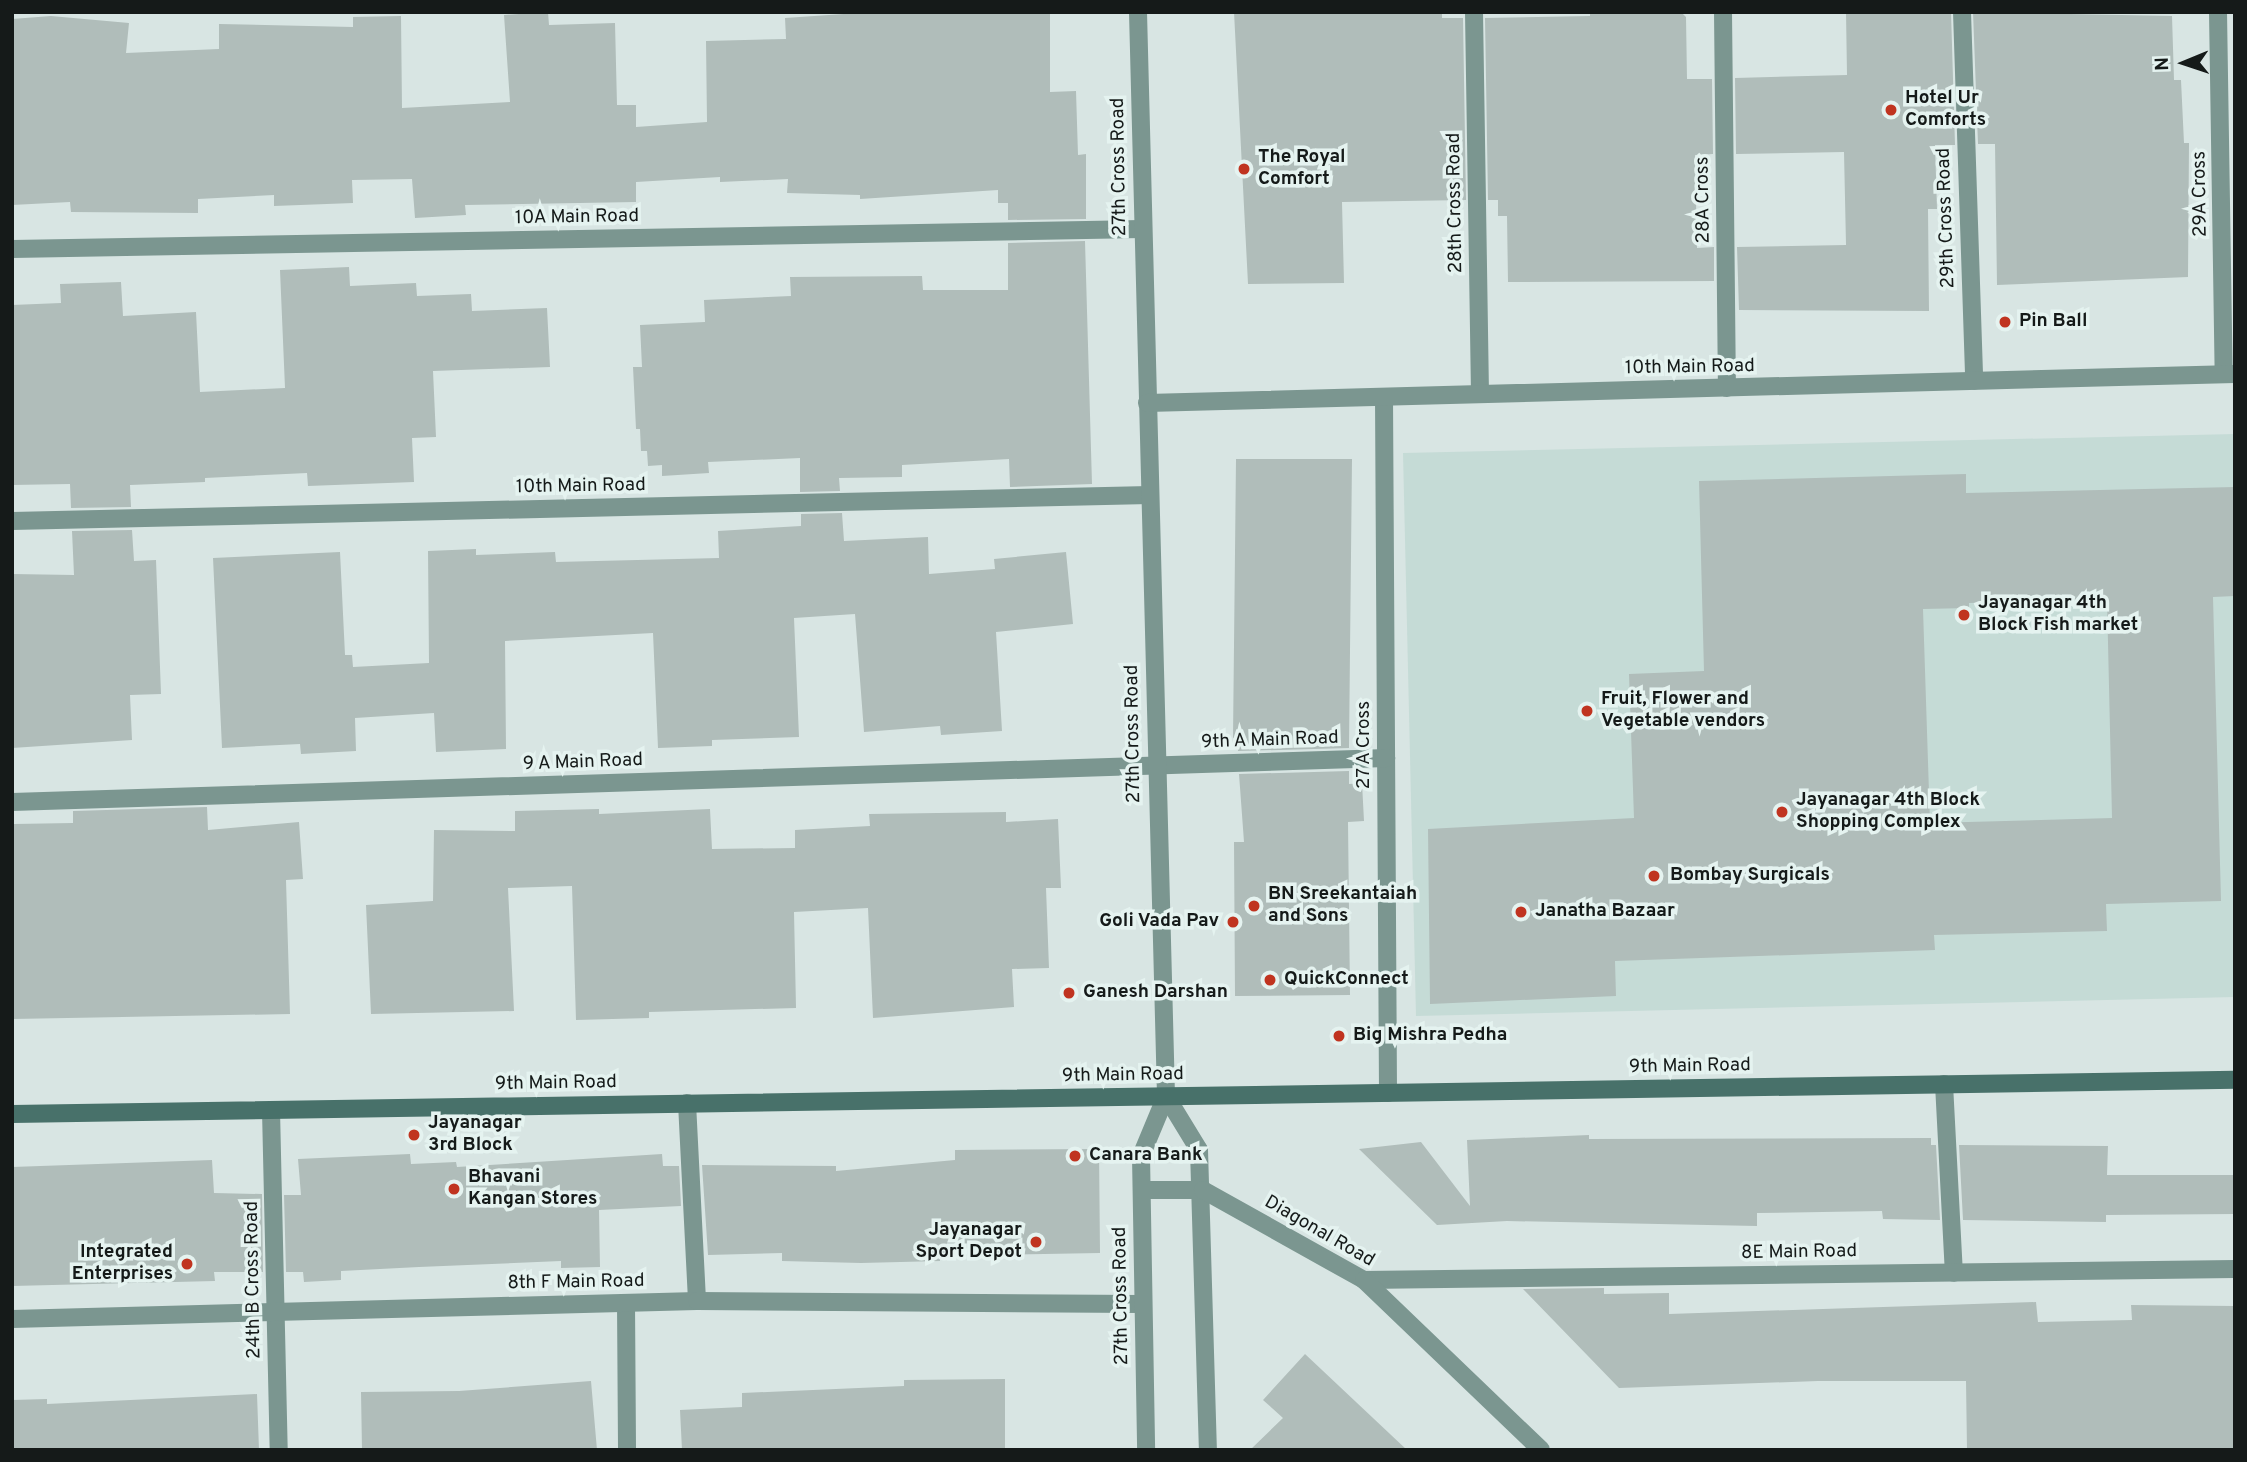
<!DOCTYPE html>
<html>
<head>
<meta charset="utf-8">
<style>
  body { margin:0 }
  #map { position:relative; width:2247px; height:1462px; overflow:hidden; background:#d8e5e3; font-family:Overpass,sans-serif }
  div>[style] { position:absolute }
  .built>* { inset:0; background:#c5dbd6 }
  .building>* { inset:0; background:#b0bdba }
  .minor>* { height:18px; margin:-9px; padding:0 9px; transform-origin:9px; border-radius:9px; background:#7b9690 }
  .tertiary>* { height:18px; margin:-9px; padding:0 9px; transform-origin:9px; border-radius:9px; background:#7b9690 }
  .secondary>* { height:18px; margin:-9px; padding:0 9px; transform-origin:9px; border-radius:9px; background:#48716a }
  .dots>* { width:19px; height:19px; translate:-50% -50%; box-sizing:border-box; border:4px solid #e5f3f0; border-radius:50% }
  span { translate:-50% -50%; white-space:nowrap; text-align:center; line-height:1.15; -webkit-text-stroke:7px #e5f3f0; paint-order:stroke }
  .poi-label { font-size:19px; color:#151a19; font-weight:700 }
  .left { translate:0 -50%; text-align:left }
  .right { translate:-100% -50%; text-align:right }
  .street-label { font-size:19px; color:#151a19 }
  .frame { position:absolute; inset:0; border:14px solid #151a19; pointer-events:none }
  .north { position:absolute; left:2149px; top:28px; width:70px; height:70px; -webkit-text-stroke:5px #e5f3f0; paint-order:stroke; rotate:268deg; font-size:19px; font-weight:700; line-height:28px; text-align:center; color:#151a19 }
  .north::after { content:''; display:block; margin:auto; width:24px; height:32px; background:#151a19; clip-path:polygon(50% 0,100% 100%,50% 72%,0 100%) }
</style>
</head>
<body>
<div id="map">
  <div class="built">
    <i style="clip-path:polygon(2235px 434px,2235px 997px,1416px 1016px,1403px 453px)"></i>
  </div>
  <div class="building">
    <i style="clip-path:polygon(548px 12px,549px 25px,615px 23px,617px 105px,636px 105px,636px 127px,707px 122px,706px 41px,786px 39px,785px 18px,873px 12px,1050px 12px,1050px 92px,1076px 91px,1078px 155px,1086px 154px,1086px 219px,1008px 220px,1008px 203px,998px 203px,998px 190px,860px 199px,860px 195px,787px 193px,788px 179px,720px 182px,720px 177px,636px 182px,636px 202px,465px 205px,466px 215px,415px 218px,412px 179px,352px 180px,353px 203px,274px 206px,274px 195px,198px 199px,198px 213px,71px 212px,70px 202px,12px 205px,12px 19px,51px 16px,129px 23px,126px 53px,219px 49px,219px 24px,353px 27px,353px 17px,401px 16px,402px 108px,510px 102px,504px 15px)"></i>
    <i style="clip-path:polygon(1234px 12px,1442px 12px,1442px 18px,1463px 18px,1466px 200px,1342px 202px,1344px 283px,1248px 284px)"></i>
    <i style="clip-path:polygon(1590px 12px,1681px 12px,1686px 17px,1687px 79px,1712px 79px,1713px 154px,1695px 155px,1697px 248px,1714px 247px,1714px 281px,1508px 282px,1507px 216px,1498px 216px,1498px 200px,1488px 200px,1485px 18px,1590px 16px)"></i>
    <i style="clip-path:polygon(1846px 12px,1951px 12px,1955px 145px,1935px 145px,1937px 209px,1928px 209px,1929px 311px,1739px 310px,1737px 247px,1846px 245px,1844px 152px,1736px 154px,1735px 78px,1847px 75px)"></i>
    <i style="clip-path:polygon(1973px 12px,2172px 16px,2174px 80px,2181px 80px,2184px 143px,2189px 143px,2188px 277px,1997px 285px,1995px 144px,1978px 144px)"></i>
    <i style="clip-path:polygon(1085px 241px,1092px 484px,1010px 487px,1009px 459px,902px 465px,902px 477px,839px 478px,840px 491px,800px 492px,800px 458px,708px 462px,709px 473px,662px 476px,662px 465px,648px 466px,647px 451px,641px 451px,640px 429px,636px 429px,633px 367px,642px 367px,640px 325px,705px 322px,704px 300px,791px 296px,790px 277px,922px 276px,923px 290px,1008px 290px,1008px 243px)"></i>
    <i style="clip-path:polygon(349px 267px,350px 286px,416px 283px,417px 296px,471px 294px,472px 311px,547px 308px,550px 367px,433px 371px,436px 437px,412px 438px,414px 482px,308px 486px,307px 473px,205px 478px,205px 482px,130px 485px,131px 507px,71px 508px,70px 484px,12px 485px,12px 305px,61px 303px,60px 284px,121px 282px,123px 316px,196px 312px,200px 392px,285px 388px,280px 270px)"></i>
    <i style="clip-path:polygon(1236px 459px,1352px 459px,1349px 748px,1238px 751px,1237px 738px,1233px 738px)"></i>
    <i style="clip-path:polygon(evenodd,1966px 474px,1966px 493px,2235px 487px,2235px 596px,2213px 597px,2221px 901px,2106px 904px,2107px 931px,1934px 935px,1935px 950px,1615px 961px,1616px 996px,1430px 1004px,1428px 829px,1634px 818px,1629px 674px,1704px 671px,1699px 481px,1966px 474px,2107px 599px,2112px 818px,1930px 823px,1923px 609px,1969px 608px,1969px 603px,2107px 599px)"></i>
    <i style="clip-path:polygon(842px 513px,844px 541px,928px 537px,929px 574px,995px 569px,994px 559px,1066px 552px,1073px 624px,996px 632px,1002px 731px,941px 735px,940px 726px,864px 732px,855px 614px,794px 618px,799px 737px,712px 740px,712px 746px,658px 748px,653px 633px,505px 641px,506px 749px,436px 752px,434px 713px,355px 718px,356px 751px,301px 754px,300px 744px,222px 748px,213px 558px,340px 552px,345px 655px,352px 655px,353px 667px,429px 663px,428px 551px,476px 549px,476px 555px,555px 552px,556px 562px,719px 558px,718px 531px,801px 526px,801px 514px)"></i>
    <i style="clip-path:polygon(132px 530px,134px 561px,156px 560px,161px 694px,130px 695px,132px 740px,12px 748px,12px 574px,74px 575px,72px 531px)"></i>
    <i style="clip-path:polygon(1349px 771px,1349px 784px,1362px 783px,1364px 821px,1348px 822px,1350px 995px,1235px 996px,1234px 842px,1244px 842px,1239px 774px)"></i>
    <i style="clip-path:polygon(207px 807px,208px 830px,299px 822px,303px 879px,286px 880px,290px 1014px,12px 1019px,14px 824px,73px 823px,73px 811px)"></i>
    <i style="clip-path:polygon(599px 809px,599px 814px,710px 809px,712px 849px,795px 848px,795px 830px,870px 826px,869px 814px,1006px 812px,1006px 822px,1058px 819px,1061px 888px,1046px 888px,1049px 968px,1012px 969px,1014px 1007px,873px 1018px,868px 908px,794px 912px,796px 1008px,649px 1012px,649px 1018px,576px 1020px,572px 886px,508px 888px,514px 1011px,371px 1014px,366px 905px,433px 901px,434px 830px,515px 831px,515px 811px)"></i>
    <i style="clip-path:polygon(1589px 1135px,1589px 1139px,1931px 1138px,1931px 1145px,1936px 1145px,1940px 1220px,1883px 1219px,1882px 1211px,1757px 1213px,1757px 1226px,1507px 1221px,1437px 1225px,1359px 1149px,1421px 1142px,1470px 1206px,1467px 1140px)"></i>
    <i style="clip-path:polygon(1959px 1145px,2108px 1146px,2107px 1175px,2235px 1175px,2235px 1214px,2106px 1215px,2106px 1222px,1963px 1220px)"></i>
    <i style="clip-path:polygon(1099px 1149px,1100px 1253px,940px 1256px,940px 1261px,861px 1263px,782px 1261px,782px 1253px,708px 1255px,702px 1165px,836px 1166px,836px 1171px,955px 1160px,955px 1150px)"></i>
    <i style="clip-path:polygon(410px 1154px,411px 1164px,456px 1162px,457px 1167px,662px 1154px,663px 1166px,679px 1166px,681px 1206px,599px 1210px,600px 1267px,561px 1268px,561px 1261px,419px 1267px,341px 1271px,341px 1280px,304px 1282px,303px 1272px,286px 1272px,284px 1195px,301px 1195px,298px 1159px)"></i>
    <i style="clip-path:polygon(212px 1160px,214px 1193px,262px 1194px,263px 1272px,214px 1272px,215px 1281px,12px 1286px,12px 1167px)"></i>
    <i style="clip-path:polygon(1604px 1288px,1604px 1294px,1669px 1293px,1669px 1314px,2036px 1302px,2038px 1322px,2132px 1320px,2131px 1305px,2235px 1306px,2235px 1450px,1967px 1450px,1966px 1381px,1818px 1381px,1619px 1388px,1523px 1289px)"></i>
    <i style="clip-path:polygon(1305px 1354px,1407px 1450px,1250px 1450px,1283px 1418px,1263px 1400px)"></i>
    <i style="clip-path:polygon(1005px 1379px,1005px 1450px,682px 1450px,680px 1410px,742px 1407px,742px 1393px,904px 1386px,904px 1380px)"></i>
    <i style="clip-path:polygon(591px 1381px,597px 1450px,362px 1450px,361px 1392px,459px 1391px)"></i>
    <i style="clip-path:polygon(257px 1394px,259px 1450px,12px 1450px,12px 1400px,47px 1399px,47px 1404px)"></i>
  </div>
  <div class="minor">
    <i style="left:1474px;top:12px;width:382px;rotate:89.1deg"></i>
    <i style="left:1723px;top:12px;width:376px;rotate:89.4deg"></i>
    <i style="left:1962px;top:12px;width:369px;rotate:88.1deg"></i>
    <i style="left:2218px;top:12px;width:362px;rotate:89.1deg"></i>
    <i style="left:12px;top:249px;width:1130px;rotate:-1.01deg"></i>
    <i style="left:1384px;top:397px;width:696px;rotate:89.67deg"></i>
    <i style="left:12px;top:521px;width:1138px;rotate:-1.31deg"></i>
    <i style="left:12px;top:802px;width:1375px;rotate:-1.83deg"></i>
    <i style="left:1944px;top:1084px;width:189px;rotate:87deg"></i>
    <i style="left:687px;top:1103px;width:198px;rotate:87.1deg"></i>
    <i style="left:271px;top:1110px;width:340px;rotate:88.7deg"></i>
    <i style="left:1364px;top:1280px;width:871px;rotate:-0.72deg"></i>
    <i style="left:626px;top:1303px;width:147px;rotate:89.6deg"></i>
    <i style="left:12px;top:1319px;width:685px;rotate:-1.51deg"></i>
    <i style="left:697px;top:1301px;width:444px;rotate:0.4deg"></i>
  </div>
  <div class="tertiary">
    <i style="left:1138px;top:12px;width:1084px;rotate:88.52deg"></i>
    <i style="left:1166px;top:1096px;width:65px;rotate:112.6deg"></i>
    <i style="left:1141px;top:1156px;width:294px;rotate:89deg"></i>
    <i style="left:1147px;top:403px;width:1088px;rotate:-1.53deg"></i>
    <i style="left:1166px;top:1096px;width:63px;rotate:58.6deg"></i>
    <i style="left:1199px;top:1150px;width:300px;rotate:88.3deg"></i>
    <i style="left:1142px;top:1190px;width:61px"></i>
    <i style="left:1203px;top:1190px;width:184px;rotate:29.2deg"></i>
    <i style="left:1364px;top:1280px;width:245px;rotate:43.8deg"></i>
  </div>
  <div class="secondary">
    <i style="left:12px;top:1114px;width:2223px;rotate:-0.88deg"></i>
  </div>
  <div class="dots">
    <i style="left:1891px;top:110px;background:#c03420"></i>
    <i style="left:1244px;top:169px;background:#c03420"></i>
    <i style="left:2005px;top:322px;background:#c03420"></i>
    <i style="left:1964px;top:615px;background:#c03420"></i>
    <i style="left:1587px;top:711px;background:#c03420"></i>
    <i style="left:1782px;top:812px;background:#c03420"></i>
    <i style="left:1654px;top:876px;background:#c03420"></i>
    <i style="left:1254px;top:906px;background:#c03420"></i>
    <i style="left:1521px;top:912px;background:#c03420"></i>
    <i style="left:1233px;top:922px;background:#c03420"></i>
    <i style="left:1270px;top:980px;background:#c03420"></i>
    <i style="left:1069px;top:993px;background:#c03420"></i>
    <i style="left:1339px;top:1036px;background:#c03420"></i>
    <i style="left:414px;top:1135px;background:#c03420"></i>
    <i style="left:1075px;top:1156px;background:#c03420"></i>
    <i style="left:454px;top:1189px;background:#c03420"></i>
    <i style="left:1036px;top:1242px;background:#c03420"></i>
    <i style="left:187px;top:1264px;background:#c03420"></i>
  </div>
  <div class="poi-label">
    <span class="left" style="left:1905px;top:110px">Hotel Ur<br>Comforts</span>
    <span class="left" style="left:1258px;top:169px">The Royal<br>Comfort</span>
    <span class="left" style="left:2019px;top:322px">Pin Ball</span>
    <span class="left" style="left:1978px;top:615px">Jayanagar 4th<br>Block Fish market</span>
    <span class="left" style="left:1601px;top:711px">Fruit, Flower and<br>Vegetable vendors</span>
    <span class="left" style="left:1796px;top:812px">Jayanagar 4th Block<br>Shopping Complex</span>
    <span class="left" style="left:1670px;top:876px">Bombay Surgicals</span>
    <span class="left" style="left:1268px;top:906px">BN Sreekantaiah<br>and Sons</span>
    <span class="left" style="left:1535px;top:912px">Janatha Bazaar</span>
    <span class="right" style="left:1219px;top:922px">Goli Vada Pav</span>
    <span class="left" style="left:1284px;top:980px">QuickConnect</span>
    <span class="left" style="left:1083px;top:993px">Ganesh Darshan</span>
    <span class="left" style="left:1353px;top:1036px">Big Mishra Pedha</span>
    <span class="left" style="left:428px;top:1135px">Jayanagar<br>3rd Block</span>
    <span class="left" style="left:1089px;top:1156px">Canara Bank</span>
    <span class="left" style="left:468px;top:1189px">Bhavani<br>Kangan Stores</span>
    <span class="right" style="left:1022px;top:1242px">Jayanagar<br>Sport Depot</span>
    <span class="right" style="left:173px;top:1264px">Integrated<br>Enterprises</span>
  </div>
  <div class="street-label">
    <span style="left:1120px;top:167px;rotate:-91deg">27th Cross Road</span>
    <span style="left:2201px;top:194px;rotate:-91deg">29A Cross</span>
    <span style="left:1704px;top:200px;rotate:-91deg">28A Cross</span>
    <span style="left:1456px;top:203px;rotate:-91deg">28th Cross Road</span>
    <span style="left:577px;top:218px;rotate:-1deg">10A Main Road</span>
    <span style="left:1947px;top:218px;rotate:-92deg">29th Cross Road</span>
    <span style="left:1690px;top:368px;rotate:-1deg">10th Main Road</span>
    <span style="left:581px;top:487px;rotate:-1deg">10th Main Road</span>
    <span style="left:1134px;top:734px;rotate:-91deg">27th Cross Road</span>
    <span style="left:1270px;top:741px;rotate:-2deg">9th A Main Road</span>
    <span style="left:1365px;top:745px;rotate:-90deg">27 A Cross</span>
    <span style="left:583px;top:763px;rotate:-2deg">9 A Main Road</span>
    <span style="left:1690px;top:1067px;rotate:-1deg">9th Main Road</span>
    <span style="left:1123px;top:1076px;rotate:-1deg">9th Main Road</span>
    <span style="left:556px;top:1084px;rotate:-1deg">9th Main Road</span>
    <span style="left:1319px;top:1232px;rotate:30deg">Diagonal Road</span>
    <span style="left:1799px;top:1253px;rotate:-1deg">8E Main Road</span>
    <span style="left:254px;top:1280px;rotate:-91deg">24th B Cross Road</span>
    <span style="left:576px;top:1283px;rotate:-1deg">8th F Main Road</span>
    <span style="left:1122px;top:1296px;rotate:-91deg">27th Cross Road</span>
  </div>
  <div class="frame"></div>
  <div class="north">N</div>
</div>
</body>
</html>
